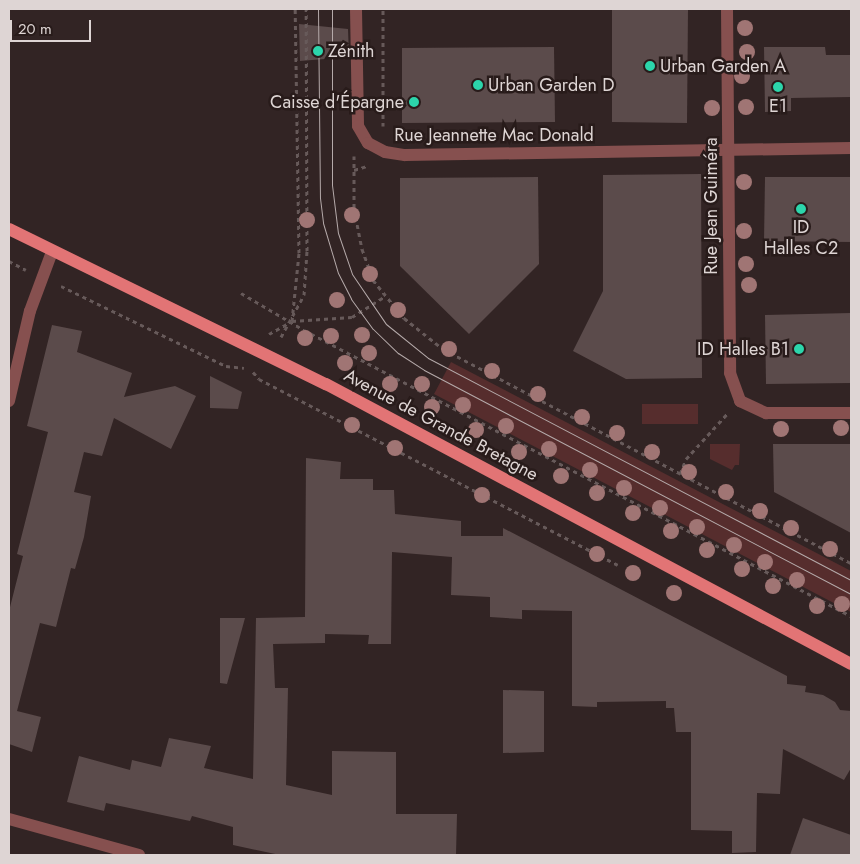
<!DOCTYPE html>
<html>
<head>
<meta charset="utf-8">
<style>
  body { margin:0 }
  #map { position:relative; width:860px; height:864px; overflow:hidden; background:#322424; font-family:Jost,sans-serif }
  div>[style] { position:absolute }
  .green>* { inset:0; background:#562d2d }
  .building>* { inset:0; background:#5b4b4b }
  .path>* { height:3px; margin-top:-1.5px; transform-origin:0; background:repeating-linear-gradient(90deg,#675a5a 0 4px,transparent 0 8px) }
  .minor>* { height:12px; margin:-6px; padding:0 6px; transform-origin:6px; border-radius:6px; background:#86504f }
  .major>* { height:12px; margin:-6px; padding:0 6px; transform-origin:6px; border-radius:6px; background:#e27475 }
  .tram>* { height:1px; margin:-0.5px; padding:0 0.5px; transform-origin:0.5px; border-radius:0.5px; background:#b5aaaa }
  .trees>* { width:16px; height:16px; margin:-8px; border-radius:50%; background:#a07574 }
  .dots>* { width:14px; height:14px; translate:-50% -50%; box-sizing:border-box; border:2px solid #281b1a; border-radius:50% }
  span { translate:-50% -50%; white-space:nowrap; text-align:center; line-height:1.15; -webkit-text-stroke:5px #281b1a; paint-order:stroke }
  .poi-label { font-size:18px; color:#ded5d4 }
  .left { translate:0 -50%; text-align:left }
  .right { translate:-100% -50%; text-align:right }
  .street-label { font-size:18px; color:#ded5d4 }
  .frame { position:absolute; inset:0; border:10px solid #ded5d4; pointer-events:none }
  .scale { position:absolute; left:10px; top:20px; width:81px; height:22px; box-sizing:border-box; border:2px solid #ded5d4; border-top:0; padding-left:6px; font-size:15px; line-height:18px; white-space:nowrap; color:#ded5d4; -webkit-text-stroke:4px #281b1a; paint-order:stroke }
</style>
</head>
<body>
<div id="map">
  <div class="green">
    <i style="clip-path:polygon(451px 362px,851px 571px,851px 612px,434px 394px)"></i>
    <i style="clip-path:polygon(642px 404px,698px 404px,698px 424px,642px 424px)"></i>
    <i style="clip-path:polygon(710px 444px,740px 444px,739px 465px,735px 465px,732px 470px,710px 459px)"></i>
  </div>
  <div class="building">
    <i style="clip-path:polygon(612px 9px,688px 9px,687px 123px,612px 122px)"></i>
    <i style="clip-path:polygon(299px 24px,348px 29px,349px 57px,300px 61px)"></i>
    <i style="clip-path:polygon(554px 47px,555px 122px,402px 123px,402px 48px)"></i>
    <i style="clip-path:polygon(764px 47px,825px 47px,826px 55px,851px 55px,851px 97px,791px 98px,791px 111px,765px 112px)"></i>
    <i style="clip-path:polygon(701px 174px,702px 378px,626px 379px,573px 351px,603px 291px,603px 175px)"></i>
    <i style="clip-path:polygon(538px 177px,539px 264px,469px 334px,400px 266px,400px 178px)"></i>
    <i style="clip-path:polygon(765px 177px,851px 177px,851px 242px,764px 241px)"></i>
    <i style="clip-path:polygon(851px 313px,851px 383px,766px 384px,765px 315px)"></i>
    <i style="clip-path:polygon(52px 325px,82px 331px,77px 352px,132px 373px,124px 397px,175px 386px,196px 396px,171px 449px,114px 418px,102px 456px,84px 452px,74px 492px,91px 496px,84px 537px,75px 569px,71px 568px,56px 627px,40px 623px,17px 711px,41px 717px,32px 752px,9px 744px,9px 611px,23px 556px,17px 554px,48px 432px,27px 426px)"></i>
    <i style="clip-path:polygon(210px 376px,242px 392px,238px 409px,210px 408px)"></i>
    <i style="clip-path:polygon(773px 444px,851px 444px,851px 533px,774px 492px)"></i>
    <i style="clip-path:polygon(306px 458px,341px 462px,340px 479px,373px 479px,373px 490px,394px 490px,395px 514px,461px 521px,461px 536px,503px 536px,503px 528px,787px 676px,787px 684px,806px 686px,805px 692px,823px 695px,835px 702px,840px 710px,851px 711px,851px 768px,844px 780px,783px 749px,780px 794px,757px 793px,756px 852px,732px 853px,732px 831px,691px 830px,691px 732px,676px 732px,674px 708px,666px 708px,666px 701px,597px 702px,597px 707px,572px 706px,572px 611px,522px 610px,522px 619px,490px 617px,490px 597px,451px 595px,452px 557px,392px 552px,391px 644px,368px 644px,369px 635px,325px 634px,325px 643px,273px 644px,275px 688px,288px 688px,286px 785px,332px 795px,332px 751px,396px 752px,396px 814px,457px 814px,456px 855px,280px 855px,233px 845px,233px 827px,192px 816px,190px 821px,106px 803px,104px 811px,67px 802px,79px 756px,130px 770px,132px 760px,161px 767px,169px 738px,211px 746px,204px 768px,253px 779px,256px 618px,305px 617px)"></i>
    <i style="clip-path:polygon(220px 618px,245px 618px,227px 684px,220px 683px)"></i>
    <i style="clip-path:polygon(503px 690px,544px 691px,544px 752px,503px 753px)"></i>
    <i style="clip-path:polygon(803px 818px,851px 835px,851px 855px,790px 855px)"></i>
  </div>
  <div class="path">
    <i style="left:383px;top:126px;width:117px;rotate:-90deg"></i>
    <i style="left:354px;top:156px;width:53px;rotate:90deg"></i>
    <i style="left:354px;top:209px;width:41px;rotate:78.7deg"></i>
    <i style="left:362px;top:249px;width:33px;rotate:70deg"></i>
    <i style="left:373px;top:280px;width:49px;rotate:50.8deg"></i>
    <i style="left:404px;top:318px;width:50px;rotate:38.5deg"></i>
    <i style="left:443px;top:349px;width:461px;rotate:27.7deg"></i>
    <i style="left:354px;top:170px;width:14px;rotate:-17deg"></i>
    <i style="left:9px;top:261px;width:19px;rotate:28deg"></i>
    <i style="left:61px;top:286px;width:183px;rotate:25.9deg"></i>
    <i style="left:226px;top:366px;width:18px;rotate:6deg"></i>
    <i style="left:241px;top:293px;width:73px;rotate:30.4deg"></i>
    <i style="left:304px;top:330px;width:617px;rotate:27.6deg"></i>
    <i style="left:292px;top:321px;width:68px;rotate:-84.1deg"></i>
    <i style="left:299px;top:253px;width:244px;rotate:-90.9deg"></i>
    <i style="left:269px;top:334px;width:26px;rotate:-29deg"></i>
    <i style="left:292px;top:321px;width:60px;rotate:-3.8deg"></i>
    <i style="left:352px;top:317px;width:39px;rotate:-32deg"></i>
    <i style="left:281px;top:337px;width:48px;rotate:-61.3deg"></i>
    <i style="left:304px;top:295px;width:44px;rotate:-86.1deg"></i>
    <i style="left:307px;top:251px;width:242px;rotate:-90.2deg"></i>
    <i style="left:253px;top:372px;width:9px;rotate:49deg"></i>
    <i style="left:259px;top:379px;width:404px;rotate:27.4deg"></i>
    <i style="left:680px;top:474px;width:16px;rotate:-68deg"></i>
    <i style="left:686px;top:459px;width:61px;rotate:-47.7deg"></i>
  </div>
  <div class="minor">
    <i style="left:356px;top:9px;width:117px;rotate:89deg"></i>
    <i style="left:358px;top:126px;width:20px;rotate:60deg"></i>
    <i style="left:368px;top:143px;width:19px;rotate:28deg"></i>
    <i style="left:385px;top:152px;width:20px;rotate:9deg"></i>
    <i style="left:405px;top:155px;width:446px;rotate:-0.9deg"></i>
    <i style="left:727px;top:9px;width:364px;rotate:89.5deg"></i>
    <i style="left:730px;top:373px;width:30px;rotate:70deg"></i>
    <i style="left:740px;top:401px;width:29px;rotate:25deg"></i>
    <i style="left:766px;top:413px;width:85px"></i>
    <i style="left:9px;top:401px;width:92px;rotate:-76.9deg"></i>
    <i style="left:30px;top:311px;width:63px;rotate:-69.6deg"></i>
    <i style="left:9px;top:819px;width:135px;rotate:15.5deg"></i>
  </div>
  <div class="major">
    <i style="left:9px;top:229px;width:353px;rotate:26.1deg"></i>
    <i style="left:326px;top:384px;width:595px;rotate:28.07deg"></i>
  </div>
  <div class="tram">
    <i style="left:318px;top:9px;width:189px;rotate:89.4deg"></i>
    <i style="left:320px;top:198px;width:25px;rotate:83deg"></i>
    <i style="left:323px;top:223px;width:52px;rotate:73.3deg"></i>
    <i style="left:338px;top:273px;width:29px;rotate:63deg"></i>
    <i style="left:351px;top:299px;width:37px;rotate:54deg"></i>
    <i style="left:373px;top:329px;width:35px;rotate:44deg"></i>
    <i style="left:398px;top:353px;width:31px;rotate:33deg"></i>
    <i style="left:424px;top:370px;width:482px;rotate:27.7deg"></i>
    <i style="left:332px;top:9px;width:176px;rotate:90deg"></i>
    <i style="left:332px;top:185px;width:48px;rotate:82.9deg"></i>
    <i style="left:338px;top:233px;width:43px;rotate:71.1deg"></i>
    <i style="left:352px;top:274px;width:60px;rotate:55.8deg"></i>
    <i style="left:386px;top:324px;width:54px;rotate:39deg"></i>
    <i style="left:428px;top:358px;width:478px;rotate:27.7deg"></i>
  </div>
  <div class="trees">
    <i style="left:745px;top:28px"></i>
    <i style="left:747px;top:52px"></i>
    <i style="left:742px;top:76px"></i>
    <i style="left:746px;top:107px"></i>
    <i style="left:712px;top:108px"></i>
    <i style="left:744px;top:182px"></i>
    <i style="left:352px;top:215px"></i>
    <i style="left:307px;top:220px"></i>
    <i style="left:744px;top:231px"></i>
    <i style="left:746px;top:264px"></i>
    <i style="left:370px;top:274px"></i>
    <i style="left:749px;top:285px"></i>
    <i style="left:337px;top:300px"></i>
    <i style="left:398px;top:310px"></i>
    <i style="left:362px;top:335px"></i>
    <i style="left:331px;top:336px"></i>
    <i style="left:305px;top:338px"></i>
    <i style="left:449px;top:349px"></i>
    <i style="left:369px;top:353px"></i>
    <i style="left:345px;top:363px"></i>
    <i style="left:492px;top:371px"></i>
    <i style="left:390px;top:384px"></i>
    <i style="left:422px;top:384px"></i>
    <i style="left:538px;top:394px"></i>
    <i style="left:463px;top:405px"></i>
    <i style="left:432px;top:407px"></i>
    <i style="left:582px;top:417px"></i>
    <i style="left:352px;top:425px"></i>
    <i style="left:506px;top:426px"></i>
    <i style="left:841px;top:428px"></i>
    <i style="left:781px;top:429px"></i>
    <i style="left:476px;top:430px"></i>
    <i style="left:617px;top:433px"></i>
    <i style="left:395px;top:448px"></i>
    <i style="left:549px;top:449px"></i>
    <i style="left:519px;top:452px"></i>
    <i style="left:652px;top:452px"></i>
    <i style="left:590px;top:470px"></i>
    <i style="left:689px;top:472px"></i>
    <i style="left:561px;top:476px"></i>
    <i style="left:624px;top:488px"></i>
    <i style="left:726px;top:492px"></i>
    <i style="left:597px;top:493px"></i>
    <i style="left:482px;top:495px"></i>
    <i style="left:660px;top:508px"></i>
    <i style="left:760px;top:511px"></i>
    <i style="left:633px;top:513px"></i>
    <i style="left:697px;top:527px"></i>
    <i style="left:791px;top:528px"></i>
    <i style="left:671px;top:531px"></i>
    <i style="left:734px;top:545px"></i>
    <i style="left:830px;top:549px"></i>
    <i style="left:707px;top:550px"></i>
    <i style="left:597px;top:554px"></i>
    <i style="left:765px;top:562px"></i>
    <i style="left:742px;top:569px"></i>
    <i style="left:633px;top:573px"></i>
    <i style="left:797px;top:580px"></i>
    <i style="left:773px;top:586px"></i>
    <i style="left:674px;top:593px"></i>
    <i style="left:842px;top:604px"></i>
    <i style="left:817px;top:606px"></i>
  </div>
  <div class="dots">
    <i style="left:318px;top:51px;background:#2cd5ab"></i>
    <i style="left:650px;top:66px;background:#2cd5ab"></i>
    <i style="left:478px;top:85px;background:#2cd5ab"></i>
    <i style="left:778px;top:87px;background:#2cd5ab"></i>
    <i style="left:414px;top:102px;background:#2cd5ab"></i>
    <i style="left:801px;top:209px;background:#2cd5ab"></i>
    <i style="left:799px;top:349px;background:#2cd5ab"></i>
  </div>
  <div class="poi-label">
    <span class="left" style="left:328px;top:51px">Zénith</span>
    <span class="left" style="left:660px;top:66px">Urban Garden A</span>
    <span class="left" style="left:488px;top:85px">Urban Garden D</span>
    <span class="right" style="left:404px;top:102px">Caisse d'Épargne</span>
    <span style="left:778px;top:106px">E1</span>
    <span style="left:801px;top:238px">ID<br>Halles C2</span>
    <span class="right" style="left:789px;top:349px">ID Halles B1</span>
  </div>
  <div class="street-label">
    <span style="left:494px;top:135px">Rue Jeannette Mac Donald</span>
    <span style="left:711px;top:206px;rotate:-90deg">Rue Jean Guiméra</span>
    <span style="left:441px;top:425px;rotate:28deg">Avenue de Grande Bretagne</span>
  </div>
  <div class="frame"></div>
  <div class="scale">20 m</div>
</div>
</body>
</html>
